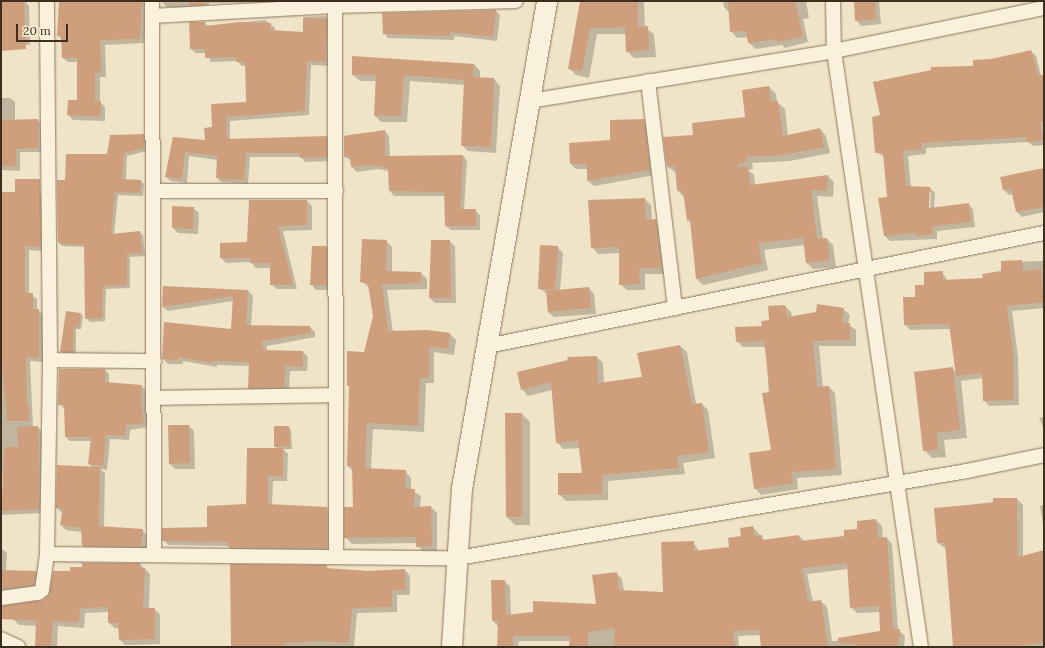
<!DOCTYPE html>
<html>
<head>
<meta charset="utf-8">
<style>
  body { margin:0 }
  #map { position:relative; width:1045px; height:648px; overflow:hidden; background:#f0e4c8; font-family:Lora,serif }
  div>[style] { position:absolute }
  .shadow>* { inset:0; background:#0003 }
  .building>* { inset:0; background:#cf9f7d }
  .roads { filter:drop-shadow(0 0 1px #8d765c) drop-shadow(0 0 1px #8d765c) }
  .street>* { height:14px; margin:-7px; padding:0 7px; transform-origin:7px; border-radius:7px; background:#faf1dc }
  .secondary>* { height:20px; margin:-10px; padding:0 10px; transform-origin:10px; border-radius:10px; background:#faf1dc }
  span { translate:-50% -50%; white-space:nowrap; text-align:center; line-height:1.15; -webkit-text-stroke:3px #f7eed8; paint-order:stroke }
  .frame { position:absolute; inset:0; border:2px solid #3d2e20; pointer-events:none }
  .scale { position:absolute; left:16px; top:24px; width:52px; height:18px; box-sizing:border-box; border:2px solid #3d2e20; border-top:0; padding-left:5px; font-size:12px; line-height:14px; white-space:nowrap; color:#3d2e20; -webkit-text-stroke:3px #f7eed8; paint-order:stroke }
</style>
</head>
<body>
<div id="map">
  <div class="shadow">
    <i style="clip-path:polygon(1px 1px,25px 1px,29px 6px,30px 45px,1px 44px)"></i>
    <i style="clip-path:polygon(60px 1px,151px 1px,147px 8px,144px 43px,105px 45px,106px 77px,100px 77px,100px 102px,105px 107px,105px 121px,73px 120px,68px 115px,78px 101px,78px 62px,68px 62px,63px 58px,62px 39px,58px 36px)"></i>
    <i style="clip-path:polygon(161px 1px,305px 1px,305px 2px,209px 3px,209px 9px,166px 7px)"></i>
    <i style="clip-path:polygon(581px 1px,644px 1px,645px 28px,654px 34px,656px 57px,634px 58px,627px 51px,626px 34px,597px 34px,589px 78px,576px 75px,569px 68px)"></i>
    <i style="clip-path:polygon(723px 1px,806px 1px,809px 18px,803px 19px,808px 42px,785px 48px,782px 45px,756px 49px,749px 43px,748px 37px,737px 38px,731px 31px,729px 12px,724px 7px)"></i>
    <i style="clip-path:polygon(855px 1px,879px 1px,881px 24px,861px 26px,856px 20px)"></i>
    <i style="clip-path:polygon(496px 11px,500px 15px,497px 41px,454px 36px,454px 40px,388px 38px,384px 33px,383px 14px)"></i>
    <i style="clip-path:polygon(326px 16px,330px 20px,330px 66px,311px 65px,309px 115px,230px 121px,230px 139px,326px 137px,331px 141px,331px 161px,305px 162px,301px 157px,250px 157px,248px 184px,221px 182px,217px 178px,218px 160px,189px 156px,187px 183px,171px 181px,166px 177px,173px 138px,206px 142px,213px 128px,212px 105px,247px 103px,246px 66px,242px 66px,237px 61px,211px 62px,206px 53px,196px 53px,191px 49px,190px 23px,205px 23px,208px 26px,265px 20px,275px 28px,274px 32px,304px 33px,304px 17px)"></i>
    <i style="clip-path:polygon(evenodd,1031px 51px,1036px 56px,1041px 76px,1044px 76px,1044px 145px,1033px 146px,1028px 142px,926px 148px,926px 154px,908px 156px,911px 187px,930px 188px,935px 193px,934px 208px,968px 204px,973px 209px,975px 227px,937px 231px,937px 239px,890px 241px,885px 236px,888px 198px,885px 157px,876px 152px,881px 116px,974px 67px,991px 60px,1031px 51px,929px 192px,931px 192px,930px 213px,928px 213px,929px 192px)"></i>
    <i style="clip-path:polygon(474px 64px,480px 71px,480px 78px,494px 79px,500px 86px,496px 153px,468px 151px,462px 145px,465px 85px,410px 81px,407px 122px,381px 122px,375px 116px,376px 81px,360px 81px,353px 75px)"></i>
    <i style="clip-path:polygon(769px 87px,776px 94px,777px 102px,785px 109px,788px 136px,820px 129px,826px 136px,830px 153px,790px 161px,752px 163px,753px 169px,748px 170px,754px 175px,755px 185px,828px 176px,834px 182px,833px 197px,817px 196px,823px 239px,827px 239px,833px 245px,836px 267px,813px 269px,807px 263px,805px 245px,764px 250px,768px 270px,703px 285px,697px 279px,692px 224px,688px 220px,684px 197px,678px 191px,676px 173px,668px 167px,694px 136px,746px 118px)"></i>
    <i style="clip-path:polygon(1px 98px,10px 98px,15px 102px,15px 121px,38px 120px,42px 125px,42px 152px,20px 152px,20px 171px,1px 170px)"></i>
    <i style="clip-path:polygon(644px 120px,649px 126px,655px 175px,594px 186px,588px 181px,588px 169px,576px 169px,571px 164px)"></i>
    <i style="clip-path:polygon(385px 131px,389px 136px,390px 157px,463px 156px,467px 161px,464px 210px,475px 210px,480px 215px,480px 230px,451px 230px,446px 226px,445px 196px,394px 196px,390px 191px,389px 171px,378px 169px,357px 172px,352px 167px,352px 161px,345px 157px,347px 135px)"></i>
    <i style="clip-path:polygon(144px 135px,147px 139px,147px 151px,127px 156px,126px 180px,141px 181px,144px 184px,143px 196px,118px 195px,114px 235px,140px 232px,143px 235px,145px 256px,130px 257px,130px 288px,106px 289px,105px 321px,90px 322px,86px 318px,86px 247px,62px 246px,59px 243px,108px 155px)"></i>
    <i style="clip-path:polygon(1044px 169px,1044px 212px,1022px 217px,1017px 212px,1013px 194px,1009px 195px,1004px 190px,1001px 178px)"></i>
    <i style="clip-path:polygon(1px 193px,40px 193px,44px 197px,43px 251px,29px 250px,29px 294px,37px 299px,37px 310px,43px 314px,43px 362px,30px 361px,33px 427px,38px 427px,42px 432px,43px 513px,1px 515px,1px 498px,4px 498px,1px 459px)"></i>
    <i style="clip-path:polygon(645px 199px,651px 205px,652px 221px,662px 227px,666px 274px,645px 274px,645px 290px,627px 290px,620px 284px,620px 253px,598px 254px,592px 247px)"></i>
    <i style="clip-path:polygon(306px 200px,312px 206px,312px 230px,283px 231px,297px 289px,277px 289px,271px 284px,271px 268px,256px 268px,251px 262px,226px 263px,221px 258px,248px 243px)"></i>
    <i style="clip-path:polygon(193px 208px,199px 213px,198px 234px,178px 233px,173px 228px)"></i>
    <i style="clip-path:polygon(386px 241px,392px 247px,392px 272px,421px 273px,427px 279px,427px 289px,387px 290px,393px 332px,450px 334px,456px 340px,454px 355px,434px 352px,434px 383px,426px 383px,424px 432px,373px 429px,371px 470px,405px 471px,411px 478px,411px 490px,421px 496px,420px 507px,431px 507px,437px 513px,437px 552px,423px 552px,417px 543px,352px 544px,345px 537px,354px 508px,353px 471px,348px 466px,350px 388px,348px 385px,365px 353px,374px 316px,370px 288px,361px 281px)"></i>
    <i style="clip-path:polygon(449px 241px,455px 246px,456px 303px,435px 303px,430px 298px)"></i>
    <i style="clip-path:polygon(327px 247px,332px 253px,332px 290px,316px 290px,311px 284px)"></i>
    <i style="clip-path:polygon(557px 247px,563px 253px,560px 291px,589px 288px,594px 294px,596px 314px,554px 317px,548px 312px,547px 294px,539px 288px)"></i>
    <i style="clip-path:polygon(1044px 261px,1044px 308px,1012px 311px,1018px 357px,1019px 405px,989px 406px,984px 400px,983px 378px,961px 381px,967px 438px,944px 440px,946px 457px,932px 458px,924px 450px,952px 368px,956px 372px,951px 329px,910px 330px,905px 324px,916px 298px,925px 286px,942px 272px,948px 281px,984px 279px,1002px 272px,1002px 262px)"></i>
    <i style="clip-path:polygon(248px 291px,253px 296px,251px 326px,310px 327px,315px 332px,315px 337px,267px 346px,267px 351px,303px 352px,308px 357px,307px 371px,290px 371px,289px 392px,254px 392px,249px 388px,250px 366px,217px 365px,217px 367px,183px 361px,183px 364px,168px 364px,163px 359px,232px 331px,233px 301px,168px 311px,163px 307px)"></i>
    <i style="clip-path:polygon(785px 306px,791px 312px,792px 317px,843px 309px,850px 315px,848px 324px,856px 330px,856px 346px,819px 346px,823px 388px,829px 387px,835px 393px,842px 475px,797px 478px,798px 489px,761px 495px,755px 488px,772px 451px,766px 347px,743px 347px,737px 341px,763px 327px)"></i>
    <i style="clip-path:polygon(81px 314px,83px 316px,81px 329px,76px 329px,76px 354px,64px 354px,61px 351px)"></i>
    <i style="clip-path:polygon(680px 346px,687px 352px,696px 404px,702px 404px,708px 410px,715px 458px,683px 463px,685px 474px,608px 481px,608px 500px,566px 501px,559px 494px,583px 474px,580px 448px,563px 449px,557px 442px,552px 390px,528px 396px,522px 389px,597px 357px,603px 363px,604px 383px,643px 377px)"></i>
    <i style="clip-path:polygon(105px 370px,109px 374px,109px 383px,141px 386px,146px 390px,148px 427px,130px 430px,129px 440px,110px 439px,107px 470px,100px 469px,105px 473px,104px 528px,142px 530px,147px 535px,146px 551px,88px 550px,83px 545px,82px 532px,66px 530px,61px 525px,62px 513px,57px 508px,93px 468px,89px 464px,92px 441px,70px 441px,66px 437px,65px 409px,59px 404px)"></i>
    <i style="clip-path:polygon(522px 414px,530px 422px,530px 525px,515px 525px,507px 517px)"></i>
    <i style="clip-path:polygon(1044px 417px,1044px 429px,1039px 418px)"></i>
    <i style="clip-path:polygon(189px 426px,194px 431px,195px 469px,175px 469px,170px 464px)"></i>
    <i style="clip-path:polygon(289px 427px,291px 430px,292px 449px,283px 449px,288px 454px,287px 481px,273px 481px,272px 505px,327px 508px,332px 513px,331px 553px,234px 552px,228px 546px,169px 545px,163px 540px,208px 528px,247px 505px,278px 449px,275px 446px)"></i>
    <i style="clip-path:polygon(1017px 499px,1023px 505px,1023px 557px,1044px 551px,1044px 647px,954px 647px,946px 549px,938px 543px,935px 509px)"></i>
    <i style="clip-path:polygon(1044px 505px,1044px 529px,1040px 506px)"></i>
    <i style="clip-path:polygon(evenodd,876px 520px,882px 526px,883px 539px,887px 538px,892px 544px,898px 630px,905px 636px,904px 647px,762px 647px,760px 635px,738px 636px,739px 647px,570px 647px,571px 641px,519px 641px,518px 647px,499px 647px,499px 627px,493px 621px,504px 581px,510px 586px,511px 615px,597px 605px,616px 573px,622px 579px,624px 591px,664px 593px,693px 542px,699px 551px,730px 548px,753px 527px,765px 541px,799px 536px,805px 542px,845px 537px,876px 520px,848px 569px,851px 607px,857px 613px,880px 612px,881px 632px,856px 640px,832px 641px,827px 607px,821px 601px,813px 602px,807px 574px,848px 569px)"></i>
    <i style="clip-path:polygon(1px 548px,7px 553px,6px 571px,36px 572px,40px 577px,39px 590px,1px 597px)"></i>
    <i style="clip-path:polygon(140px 564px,150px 574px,149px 609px,154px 609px,160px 614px,160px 644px,125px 645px,120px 640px,119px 628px,115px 628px,109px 623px,109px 612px,85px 613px,84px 628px,58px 626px,57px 647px,36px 647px,37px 626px,19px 625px,13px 619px,48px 597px,54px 572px,71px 572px)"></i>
    <i style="clip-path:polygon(326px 566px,330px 570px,368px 572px,405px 570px,410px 576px,410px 595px,397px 595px,397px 612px,357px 613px,354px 647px,232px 647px)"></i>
  </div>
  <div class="building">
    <i style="clip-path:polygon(1px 1px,24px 1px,26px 49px,1px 51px)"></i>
    <i style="clip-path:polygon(59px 1px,142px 1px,140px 39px,100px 40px,101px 72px,95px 73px,95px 101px,101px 101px,100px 117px,67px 115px,68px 100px,77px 100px,77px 58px,62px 58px,61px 36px,57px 36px)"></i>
    <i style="clip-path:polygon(189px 1px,205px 1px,205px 5px,189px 5px)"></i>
    <i style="clip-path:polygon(580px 1px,638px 1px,638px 27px,648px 26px,649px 50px,626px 52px,625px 28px,638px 27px,590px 28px,582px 71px,568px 69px)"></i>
    <i style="clip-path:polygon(728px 1px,795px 1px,803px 36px,778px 42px,777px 39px,748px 43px,746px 31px,730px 32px)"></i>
    <i style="clip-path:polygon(854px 1px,875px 1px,876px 19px,855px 21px)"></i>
    <i style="clip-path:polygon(496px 10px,493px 37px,450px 32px,450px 36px,383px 34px,382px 13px)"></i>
    <i style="clip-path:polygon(303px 18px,327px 19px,326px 62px,307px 61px,305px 111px,226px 117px,227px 139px,327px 136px,327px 157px,300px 158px,300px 153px,246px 153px,244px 180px,216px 178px,217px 156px,185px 152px,182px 179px,165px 177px,173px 137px,205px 140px,204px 128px,212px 127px,211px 104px,246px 102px,245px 62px,236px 62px,236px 57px,205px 58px,205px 49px,190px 49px,189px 22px,205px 22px,205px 26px,240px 22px,271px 23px,270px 30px,303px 32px)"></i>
    <i style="clip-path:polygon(1031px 50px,1038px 75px,1044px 75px,1044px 122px,1040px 122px,1043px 140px,1027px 142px,1026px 137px,921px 143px,922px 149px,903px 151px,906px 186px,930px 187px,929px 208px,969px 203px,971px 222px,932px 226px,933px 234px,916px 236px,916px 233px,884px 236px,878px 198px,887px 197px,883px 153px,875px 153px,872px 117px,880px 115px,873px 82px,931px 70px,931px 67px,973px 66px,973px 60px,991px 59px)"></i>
    <i style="clip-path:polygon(352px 56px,474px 64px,473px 77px,494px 78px,491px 147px,461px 146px,464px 80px,404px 75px,401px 116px,374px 116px,376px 75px,352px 75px)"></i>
    <i style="clip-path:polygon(769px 86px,771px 102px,778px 101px,783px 136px,820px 128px,824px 147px,783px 155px,746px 157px,747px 162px,738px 164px,738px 167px,748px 167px,750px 185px,828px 175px,827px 191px,811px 190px,817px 239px,827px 238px,830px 260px,806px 263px,803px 238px,758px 243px,762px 263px,696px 279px,690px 220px,687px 221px,683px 191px,677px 191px,675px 166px,667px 167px,663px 137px,693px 135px,692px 123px,745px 117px,742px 90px)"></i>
    <i style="clip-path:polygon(38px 119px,38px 148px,16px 149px,16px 166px,1px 166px,1px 120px)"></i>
    <i style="clip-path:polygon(644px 119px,650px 170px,587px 181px,587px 164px,570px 164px,569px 143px,610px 140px,610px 120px)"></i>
    <i style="clip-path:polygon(385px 130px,385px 156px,463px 155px,460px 209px,476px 209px,476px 226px,445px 226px,444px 192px,389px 191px,388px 168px,373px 165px,351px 167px,350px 157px,344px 157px,344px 136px)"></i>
    <i style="clip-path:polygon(144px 134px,144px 148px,124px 153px,122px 179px,141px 180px,140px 193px,115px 192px,111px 234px,140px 231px,142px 253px,127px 254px,127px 285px,103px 286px,102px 318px,85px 319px,84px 245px,58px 243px,57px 180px,65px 180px,66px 154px,107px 154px,110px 135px)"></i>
    <i style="clip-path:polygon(1044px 168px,1044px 207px,1016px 212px,1011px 189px,1003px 190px,1000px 177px)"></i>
    <i style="clip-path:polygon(15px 179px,40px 179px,41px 242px,39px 247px,25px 246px,25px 293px,33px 293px,33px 309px,39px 309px,39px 358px,26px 357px,27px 406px,29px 406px,29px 421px,7px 421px,1px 351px,1px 192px,15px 192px)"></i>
    <i style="clip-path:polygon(645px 198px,646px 220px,656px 219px,661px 269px,639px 268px,640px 284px,619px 285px,619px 247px,591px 248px,588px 200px)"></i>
    <i style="clip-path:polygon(249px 200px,307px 200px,307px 225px,278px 226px,293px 285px,270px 285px,270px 263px,250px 263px,250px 258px,220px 258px,220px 243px,247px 242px)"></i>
    <i style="clip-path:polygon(172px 206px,194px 207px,193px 229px,172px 228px)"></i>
    <i style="clip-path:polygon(362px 239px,387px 240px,386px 271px,421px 272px,421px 283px,382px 284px,388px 331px,427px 330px,450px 333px,448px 349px,429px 346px,429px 378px,420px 378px,418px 426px,367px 423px,365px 468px,406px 470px,405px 488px,415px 489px,414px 507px,431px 506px,432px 546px,416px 547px,416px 537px,344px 538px,344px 507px,353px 507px,352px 467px,347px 466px,349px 386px,347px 386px,347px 351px,364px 352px,373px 316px,368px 284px,360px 282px)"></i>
    <i style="clip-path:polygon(431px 240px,450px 240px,451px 298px,429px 298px)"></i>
    <i style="clip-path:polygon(540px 245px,558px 246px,555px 290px,538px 289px)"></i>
    <i style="clip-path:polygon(312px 246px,327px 246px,327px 285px,310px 285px)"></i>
    <i style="clip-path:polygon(1022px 260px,1023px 271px,1041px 269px,1044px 302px,1007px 306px,1013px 351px,1014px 400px,983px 401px,982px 373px,956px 376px,949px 324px,904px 325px,903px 297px,915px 297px,915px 285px,924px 285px,924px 272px,943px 271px,943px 280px,983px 278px,982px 274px,1001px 271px,1001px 261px)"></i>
    <i style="clip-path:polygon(163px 286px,248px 290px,246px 325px,310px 326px,311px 333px,262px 341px,263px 350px,303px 351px,303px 367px,285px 366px,284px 387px,248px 388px,249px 362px,213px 361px,212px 363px,178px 357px,178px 360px,162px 359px,164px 322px,231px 329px,233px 296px,162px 307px)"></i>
    <i style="clip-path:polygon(589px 287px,591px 308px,548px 312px,546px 291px)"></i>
    <i style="clip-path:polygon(817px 304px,844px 308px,842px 323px,850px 323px,850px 340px,813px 341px,817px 387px,829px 386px,836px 469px,791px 472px,793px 483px,754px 489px,749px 453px,771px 450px,762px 393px,770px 392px,764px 341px,736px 342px,735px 327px,762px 326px,761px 321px,769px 320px,768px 306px,785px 305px,787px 317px,816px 312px)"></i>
    <i style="clip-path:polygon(66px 311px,81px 313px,79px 327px,74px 327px,73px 352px,60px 352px)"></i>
    <i style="clip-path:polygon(680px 345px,692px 404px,702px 403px,709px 452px,677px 456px,679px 468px,602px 475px,602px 494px,558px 495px,558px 473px,582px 473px,578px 441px,556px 443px,551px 382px,521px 390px,517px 372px,568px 360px,567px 357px,597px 356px,598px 383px,642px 377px,637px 353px)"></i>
    <i style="clip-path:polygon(953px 367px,960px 430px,937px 433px,938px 450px,923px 451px,914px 372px)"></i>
    <i style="clip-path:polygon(59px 369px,105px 369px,105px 382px,142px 385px,141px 401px,144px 423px,126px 425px,125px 436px,106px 435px,103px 466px,88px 464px,91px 437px,65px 437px,64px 405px,58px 405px)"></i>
    <i style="clip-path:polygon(505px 413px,522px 413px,522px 517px,506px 517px)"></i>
    <i style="clip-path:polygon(168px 425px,189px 425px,190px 463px,169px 464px)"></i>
    <i style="clip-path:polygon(38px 426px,39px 509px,1px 511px,5px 447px,18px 447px,17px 427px)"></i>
    <i style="clip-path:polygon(274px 426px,289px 426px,290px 446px,274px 447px)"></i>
    <i style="clip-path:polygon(247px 448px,283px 448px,283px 477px,268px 476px,268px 504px,327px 507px,327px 548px,228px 547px,228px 542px,162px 541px,162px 528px,207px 527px,207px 506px,246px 504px)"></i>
    <i style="clip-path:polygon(57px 465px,100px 467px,99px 526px,143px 529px,141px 546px,82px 546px,81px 528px,60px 525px,63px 508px,56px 508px)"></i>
    <i style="clip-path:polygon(993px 498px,1017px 498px,1018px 557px,1044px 550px,1044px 642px,1017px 647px,953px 647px,945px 543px,937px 543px,934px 508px,993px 503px)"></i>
    <i style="clip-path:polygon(876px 519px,878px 538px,887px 537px,893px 629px,900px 629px,898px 647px,856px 647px,856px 644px,838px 643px,838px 638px,880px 631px,879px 606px,850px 608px,847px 563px,802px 568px,808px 602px,821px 600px,828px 647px,761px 647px,759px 630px,733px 631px,735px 647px,614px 647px,615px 628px,588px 632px,588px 647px,569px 647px,570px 636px,513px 636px,513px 647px,497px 647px,498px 621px,492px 621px,491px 580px,505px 580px,506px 615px,533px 612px,533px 601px,596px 604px,592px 575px,617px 572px,619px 590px,663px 592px,661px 542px,694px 541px,694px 551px,729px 547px,728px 538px,741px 536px,740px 528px,753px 526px,754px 536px,762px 535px,762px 540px,799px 535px,800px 541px,844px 536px,844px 530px,857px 529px,857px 521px)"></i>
    <i style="clip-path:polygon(82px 563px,140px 563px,140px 568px,145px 568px,143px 608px,155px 608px,155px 639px,119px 640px,118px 623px,108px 623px,108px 607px,80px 608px,79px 622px,53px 621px,51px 647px,35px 646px,36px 621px,1px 619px,1px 606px,43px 600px,49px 594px,53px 571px,70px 571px,70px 567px,82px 567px)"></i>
    <i style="clip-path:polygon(230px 564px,327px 565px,327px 568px,368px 571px,405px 569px,405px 590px,392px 590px,392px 607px,352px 608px,349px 643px,319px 641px,285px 643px,285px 647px,231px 647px)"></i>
    <i style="clip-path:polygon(1px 570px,36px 571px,34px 585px,1px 589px)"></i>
  </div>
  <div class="roads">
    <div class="street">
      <i style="left:152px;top:1px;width:554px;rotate:89.79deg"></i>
      <i style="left:833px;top:1px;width:50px;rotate:88.9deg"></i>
      <i style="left:834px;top:51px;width:602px;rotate:81.7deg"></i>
      <i style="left:335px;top:6px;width:551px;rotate:89.9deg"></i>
      <i style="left:152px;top:16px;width:183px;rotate:-3.1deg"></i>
      <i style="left:335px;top:6px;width:181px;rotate:-1.6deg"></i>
      <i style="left:648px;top:81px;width:229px;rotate:83.2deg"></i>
      <i style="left:530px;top:101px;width:308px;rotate:-9.3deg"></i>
      <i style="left:834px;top:51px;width:214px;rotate:-11.6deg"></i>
      <i style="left:153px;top:191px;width:183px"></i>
      <i style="left:487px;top:346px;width:568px;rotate:-11.47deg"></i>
      <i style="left:50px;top:360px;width:104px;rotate:0.6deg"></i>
      <i style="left:154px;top:398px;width:182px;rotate:-0.9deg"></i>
      <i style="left:47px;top:554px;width:411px;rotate:0.6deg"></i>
      <i style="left:458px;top:558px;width:516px;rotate:-9.7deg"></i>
      <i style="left:967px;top:471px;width:79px;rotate:-11.7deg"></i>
      <i style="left:1px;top:598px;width:37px;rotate:-8deg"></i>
      <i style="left:38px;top:593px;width:5px;rotate:-37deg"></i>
      <i style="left:42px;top:590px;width:36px;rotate:-82deg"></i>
      <i style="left:47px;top:554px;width:194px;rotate:-89.1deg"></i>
      <i style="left:50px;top:360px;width:359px;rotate:-90.5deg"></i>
      <i style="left:1px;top:639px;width:19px;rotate:25deg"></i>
    </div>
    <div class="secondary">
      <i style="left:452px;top:647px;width:158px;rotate:-86.4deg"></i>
      <i style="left:462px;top:489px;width:495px;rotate:-80.1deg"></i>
    </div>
  </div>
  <div class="frame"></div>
  <div class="scale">20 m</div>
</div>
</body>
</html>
